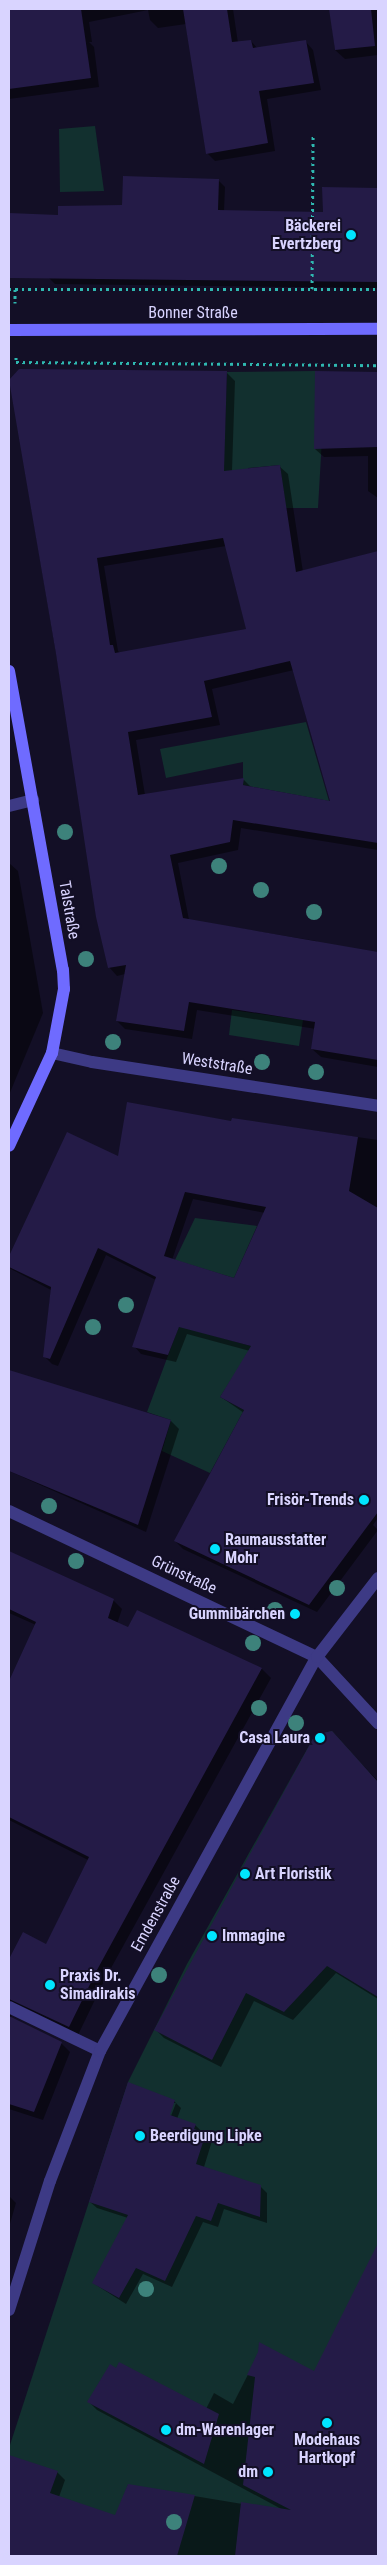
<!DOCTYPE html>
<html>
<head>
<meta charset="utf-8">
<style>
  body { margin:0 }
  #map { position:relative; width:387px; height:2565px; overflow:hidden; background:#130f26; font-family:"Roboto Condensed",sans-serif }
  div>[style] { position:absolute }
  .green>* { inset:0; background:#12302f }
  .shadow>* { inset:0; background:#0007 }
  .building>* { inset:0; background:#241b47 }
  .path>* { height:3px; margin-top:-1.5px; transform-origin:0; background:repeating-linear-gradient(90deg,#2fb8b0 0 2.5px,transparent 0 6.5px) }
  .service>* { height:12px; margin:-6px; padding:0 6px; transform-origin:6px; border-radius:6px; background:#3d3a85 }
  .minor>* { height:12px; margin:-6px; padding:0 6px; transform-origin:6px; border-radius:6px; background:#3d3a85 }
  .secondary>* { height:12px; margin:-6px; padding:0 6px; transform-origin:6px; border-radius:6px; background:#6f6bff }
  .trees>* { width:16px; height:16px; margin:-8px; border-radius:50%; background:#3d827b }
  .dots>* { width:14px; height:14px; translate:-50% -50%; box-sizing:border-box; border:2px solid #130f26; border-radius:50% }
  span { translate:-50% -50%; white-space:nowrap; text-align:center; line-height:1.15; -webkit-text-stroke:4px #130f26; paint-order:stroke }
  .poi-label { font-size:16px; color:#d9d4ff; font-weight:700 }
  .right { translate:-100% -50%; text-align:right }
  .left { translate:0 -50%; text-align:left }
  .street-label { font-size:16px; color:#d9d4ff }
  .frame { position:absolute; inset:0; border:10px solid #d9d4ff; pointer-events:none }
</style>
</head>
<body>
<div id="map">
  <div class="green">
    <i style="clip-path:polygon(95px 126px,104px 191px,60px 192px,59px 129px)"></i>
    <i style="clip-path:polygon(315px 371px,322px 439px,318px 508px,273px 508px,283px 492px,280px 465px,248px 468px,248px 488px,137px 436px,177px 430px,225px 429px,227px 372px)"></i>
    <i style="clip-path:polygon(306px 722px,329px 801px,243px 785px,243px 762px,166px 778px,160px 749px)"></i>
    <i style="clip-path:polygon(232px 1010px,303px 1020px,299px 1046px,229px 1035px)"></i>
    <i style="clip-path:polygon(195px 1218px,257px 1226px,234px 1278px,175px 1260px)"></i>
    <i style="clip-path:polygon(179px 1326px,276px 1353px,238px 1369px,220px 1397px,244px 1410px,210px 1473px,162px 1451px,171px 1420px,147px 1412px)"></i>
    <i style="clip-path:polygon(332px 1731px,378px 1782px,378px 2556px,9px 2556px,9px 2448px,128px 2082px,187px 1964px,315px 1735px)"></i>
  </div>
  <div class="shadow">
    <i style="clip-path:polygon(9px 9px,233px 9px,238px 43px,251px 41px,258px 49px,306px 42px,313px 50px,321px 90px,267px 99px,275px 151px,215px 161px,207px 153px,186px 24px,158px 28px,150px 20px,148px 10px,89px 22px,92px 42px,89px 42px,94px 47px,99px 87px,9px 99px,9px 66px,66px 44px,9px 48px)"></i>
    <i style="clip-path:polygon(330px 9px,378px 9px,378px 55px,345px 59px,335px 50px)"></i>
    <i style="clip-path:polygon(218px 180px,225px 187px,224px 211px,324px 213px,324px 188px,378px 189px,378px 288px,55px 284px,49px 278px,59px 216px,124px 207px)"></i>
    <i style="clip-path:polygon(evenodd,226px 372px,235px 381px,232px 471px,279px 466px,288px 474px,303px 572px,378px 553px,378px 850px,241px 828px,238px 850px,178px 863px,189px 920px,316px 941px,321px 945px,378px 953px,378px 1067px,321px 1057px,312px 1049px,316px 1029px,197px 1010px,192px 1039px,125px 1029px,117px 1021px,125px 974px,117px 976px,109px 967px,10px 381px,226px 372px,226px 546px,248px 630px,120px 653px,118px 651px,104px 566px,226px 546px,226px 372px,294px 670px,331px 803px,251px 787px,244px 780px,145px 795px,136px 740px,220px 725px,212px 689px,294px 670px)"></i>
    <i style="clip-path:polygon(317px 373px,378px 374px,378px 498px,368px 491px,368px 456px,324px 457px,315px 449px)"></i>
    <i style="clip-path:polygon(9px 863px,18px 871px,43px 1013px,9px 1095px)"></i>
    <i style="clip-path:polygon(evenodd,233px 1119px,378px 1140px,378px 1518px,373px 1525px,378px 1530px,317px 1612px,183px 1549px,175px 1541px,244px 1413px,221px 1397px,250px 1351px,187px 1334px,176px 1362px,141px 1354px,134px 1346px,156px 1280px,106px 1255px,58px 1366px,52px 1364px,44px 1356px,51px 1290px,9px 1268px,9px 1258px,67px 1134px,119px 1158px,232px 1122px,233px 1119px,193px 1199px,265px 1213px,235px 1279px,172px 1260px,193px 1199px)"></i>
    <i style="clip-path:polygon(9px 1371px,171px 1421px,179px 1429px,146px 1532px,9px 1471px)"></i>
    <i style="clip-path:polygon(9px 1553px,113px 1600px,122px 1609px,117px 1624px,129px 1628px,138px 1612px,262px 1669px,271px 1678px,105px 1979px,78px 2035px,10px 2012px,12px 2019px,61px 2043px,70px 2052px,43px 2120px,9px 2109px,9px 1961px,24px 1934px,46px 1945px,88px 1860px,9px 1820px,9px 1684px,36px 1625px,9px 1613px)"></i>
    <i style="clip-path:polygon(332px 1733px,378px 1781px,378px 1999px,336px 1973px,293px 2020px,254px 2001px,221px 2067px,164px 2038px,156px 2030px)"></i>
    <i style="clip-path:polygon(evenodd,129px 2083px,174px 2101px,181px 2108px,177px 2119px,195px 2125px,212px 2141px,204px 2167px,260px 2186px,267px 2193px,267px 2223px,224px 2209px,218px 2227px,203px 2222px,172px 2287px,143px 2274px,126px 2304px,93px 2283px,128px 2218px,97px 2208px,90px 2202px,129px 2083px,173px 2103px,176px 2103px,169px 2121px,167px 2120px,173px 2103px)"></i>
    <i style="clip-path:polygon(9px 2196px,16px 2203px,9px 2227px)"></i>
    <i style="clip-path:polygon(378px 2250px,378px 2556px,9px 2556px,9px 2456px,57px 2472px,65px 2480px,59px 2497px,116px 2517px,128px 2485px,285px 2511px,97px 2410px,89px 2402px,206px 2409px,214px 2393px,233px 2404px,263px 2345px,314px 2373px)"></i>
  </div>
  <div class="building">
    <i style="clip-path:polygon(9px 9px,81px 9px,91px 78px,9px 89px)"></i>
    <i style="clip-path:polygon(183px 9px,227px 9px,232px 42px,251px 40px,253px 48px,306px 40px,314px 83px,259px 91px,268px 143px,206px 154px)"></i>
    <i style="clip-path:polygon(329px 9px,371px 9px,375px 46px,335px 50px)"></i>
    <i style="clip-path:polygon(123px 176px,219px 179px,218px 210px,323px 212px,322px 187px,378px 188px,378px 282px,9px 278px,9px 213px,58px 215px,58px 206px,122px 205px)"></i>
    <i style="clip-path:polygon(evenodd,19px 369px,227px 371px,224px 471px,280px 465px,296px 572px,378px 551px,378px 843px,233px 820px,230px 842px,170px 855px,183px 918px,378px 952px,378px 1060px,311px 1049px,315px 1022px,189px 1002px,184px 1031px,116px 1021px,126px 965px,108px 968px,96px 917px,56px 654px,9px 380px,19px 369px,223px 538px,246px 629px,115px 653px,113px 645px,110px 645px,97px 558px,223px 538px,19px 369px,290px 661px,330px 801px,243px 785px,244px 778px,138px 795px,128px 732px,212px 717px,204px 681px,290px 661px)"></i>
    <i style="clip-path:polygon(315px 371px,378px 372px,378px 447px,314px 449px)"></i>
    <i style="clip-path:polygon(evenodd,127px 1102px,231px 1121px,232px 1118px,358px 1137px,349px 1191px,378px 1208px,378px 1512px,309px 1605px,174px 1541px,244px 1410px,220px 1397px,251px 1346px,179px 1327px,168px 1355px,132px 1347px,156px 1277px,98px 1248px,50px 1359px,43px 1357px,51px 1287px,9px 1267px,9px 1256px,67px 1132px,118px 1156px,127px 1102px,185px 1192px,266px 1207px,234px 1278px,164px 1256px,185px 1192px)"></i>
    <i style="clip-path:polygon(9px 1370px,171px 1420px,138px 1525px,9px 1471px)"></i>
    <i style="clip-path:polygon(9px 1551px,114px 1599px,108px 1618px,128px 1627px,137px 1610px,262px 1668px,97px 1970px,69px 2027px,9px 1999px,9px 1959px,23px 1932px,46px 1944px,89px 1857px,9px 1817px,9px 1681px,36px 1622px,9px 1609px)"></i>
    <i style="clip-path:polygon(332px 1731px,378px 1782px,378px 1997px,327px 1966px,284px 2012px,246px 1993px,212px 2060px,154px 2030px,315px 1735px)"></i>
    <i style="clip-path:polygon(9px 2016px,62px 2042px,34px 2112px,9px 2104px)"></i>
    <i style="clip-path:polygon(128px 2082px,175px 2100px,170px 2115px,196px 2124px,194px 2129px,206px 2133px,196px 2164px,261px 2185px,260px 2217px,218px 2203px,211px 2221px,196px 2216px,165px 2281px,136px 2268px,119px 2298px,92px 2283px,128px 2215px,89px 2202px)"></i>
    <i style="clip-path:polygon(378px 2243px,378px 2556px,235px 2556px,241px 2502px,291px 2510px,243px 2485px,255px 2377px,247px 2375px,258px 2352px,259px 2342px,314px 2371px)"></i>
    <i style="clip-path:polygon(119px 2362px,219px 2414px,204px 2464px,87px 2402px,110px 2364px,116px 2368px)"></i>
    <i style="clip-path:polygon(9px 2455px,58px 2471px,50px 2493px,115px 2515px,128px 2484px,195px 2495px,177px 2556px,9px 2556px)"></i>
  </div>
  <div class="path">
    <i style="left:9px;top:289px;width:369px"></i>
    <i style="left:15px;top:289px;width:14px;rotate:90deg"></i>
    <i style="left:312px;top:289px;width:155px;rotate:-89.6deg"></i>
    <i style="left:16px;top:357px;width:5px;rotate:90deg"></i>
    <i style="left:16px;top:362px;width:362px;rotate:0.5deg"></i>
  </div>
  <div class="service">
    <i style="left:9px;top:806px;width:25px;rotate:-14deg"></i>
    <i style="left:9px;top:2007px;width:101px;rotate:25.8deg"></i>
  </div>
  <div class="minor">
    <i style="left:52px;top:1053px;width:41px;rotate:12.7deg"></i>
    <i style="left:92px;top:1062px;width:289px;rotate:8.7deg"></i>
    <i style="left:9px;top:1511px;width:341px;rotate:25.4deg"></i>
    <i style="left:317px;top:1657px;width:90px;rotate:47.3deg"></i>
    <i style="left:9px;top:2310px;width:135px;rotate:-72.4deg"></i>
    <i style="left:50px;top:2181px;width:139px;rotate:-69deg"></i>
    <i style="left:100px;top:2051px;width:450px;rotate:-61.2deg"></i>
    <i style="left:317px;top:1657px;width:100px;rotate:-52.3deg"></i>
  </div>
  <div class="secondary">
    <i style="left:9px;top:330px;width:369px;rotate:-0.2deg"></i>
    <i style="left:9px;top:671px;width:304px;rotate:79.8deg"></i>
    <i style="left:63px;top:970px;width:19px;rotate:87deg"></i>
    <i style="left:64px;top:989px;width:65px;rotate:100.6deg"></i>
    <i style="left:52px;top:1053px;width:102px;rotate:114.8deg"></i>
  </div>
  <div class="trees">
    <i style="left:65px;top:832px"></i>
    <i style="left:219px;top:866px"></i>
    <i style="left:261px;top:890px"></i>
    <i style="left:314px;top:912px"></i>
    <i style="left:86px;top:959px"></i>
    <i style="left:113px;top:1042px"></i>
    <i style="left:262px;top:1062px"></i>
    <i style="left:316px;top:1072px"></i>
    <i style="left:126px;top:1305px"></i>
    <i style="left:93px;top:1327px"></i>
    <i style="left:49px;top:1506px"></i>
    <i style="left:76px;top:1561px"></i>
    <i style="left:337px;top:1588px"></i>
    <i style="left:275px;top:1610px"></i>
    <i style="left:253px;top:1643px"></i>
    <i style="left:259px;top:1708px"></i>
    <i style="left:296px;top:1723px"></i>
    <i style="left:159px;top:1975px"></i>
    <i style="left:146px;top:2289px"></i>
    <i style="left:174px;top:2522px"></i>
  </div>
  <div class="dots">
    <i style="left:351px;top:235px;background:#00e5ff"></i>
    <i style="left:364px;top:1500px;background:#00e5ff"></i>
    <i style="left:215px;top:1549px;background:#00e5ff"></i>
    <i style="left:295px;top:1614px;background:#00e5ff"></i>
    <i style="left:320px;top:1738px;background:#00e5ff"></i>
    <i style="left:245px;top:1874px;background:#00e5ff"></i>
    <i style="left:212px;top:1936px;background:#00e5ff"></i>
    <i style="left:50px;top:1985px;background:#00e5ff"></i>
    <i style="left:140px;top:2136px;background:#00e5ff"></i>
    <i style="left:327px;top:2423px;background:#00e5ff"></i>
    <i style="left:166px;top:2430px;background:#00e5ff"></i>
    <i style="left:268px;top:2472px;background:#00e5ff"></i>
  </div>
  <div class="poi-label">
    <span class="right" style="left:341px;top:235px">Bäckerei<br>Evertzberg</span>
    <span class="right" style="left:354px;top:1500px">Frisör-Trends</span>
    <span class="left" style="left:225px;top:1549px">Raumausstatter<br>Mohr</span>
    <span class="right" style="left:285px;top:1614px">Gummibärchen</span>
    <span class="right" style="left:310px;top:1738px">Casa Laura</span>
    <span class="left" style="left:255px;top:1874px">Art Floristik</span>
    <span class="left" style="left:222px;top:1936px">Immagine</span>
    <span class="left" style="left:60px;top:1985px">Praxis Dr.<br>Simadirakis</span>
    <span class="left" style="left:150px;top:2136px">Beerdigung Lipke</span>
    <span class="left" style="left:176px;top:2430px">dm-Warenlager</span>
    <span style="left:327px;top:2449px">Modehaus<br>Hartkopf</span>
    <span class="right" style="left:258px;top:2472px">dm</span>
  </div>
  <div class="street-label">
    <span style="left:193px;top:313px">Bonner Straße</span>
    <span style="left:69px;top:910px;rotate:80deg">Talstraße</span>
    <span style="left:217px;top:1064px;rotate:9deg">Weststraße</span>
    <span style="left:184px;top:1575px;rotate:25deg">Grünstraße</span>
    <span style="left:156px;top:1914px;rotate:-61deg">Emdenstraße</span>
  </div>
  <div class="frame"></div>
</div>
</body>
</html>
